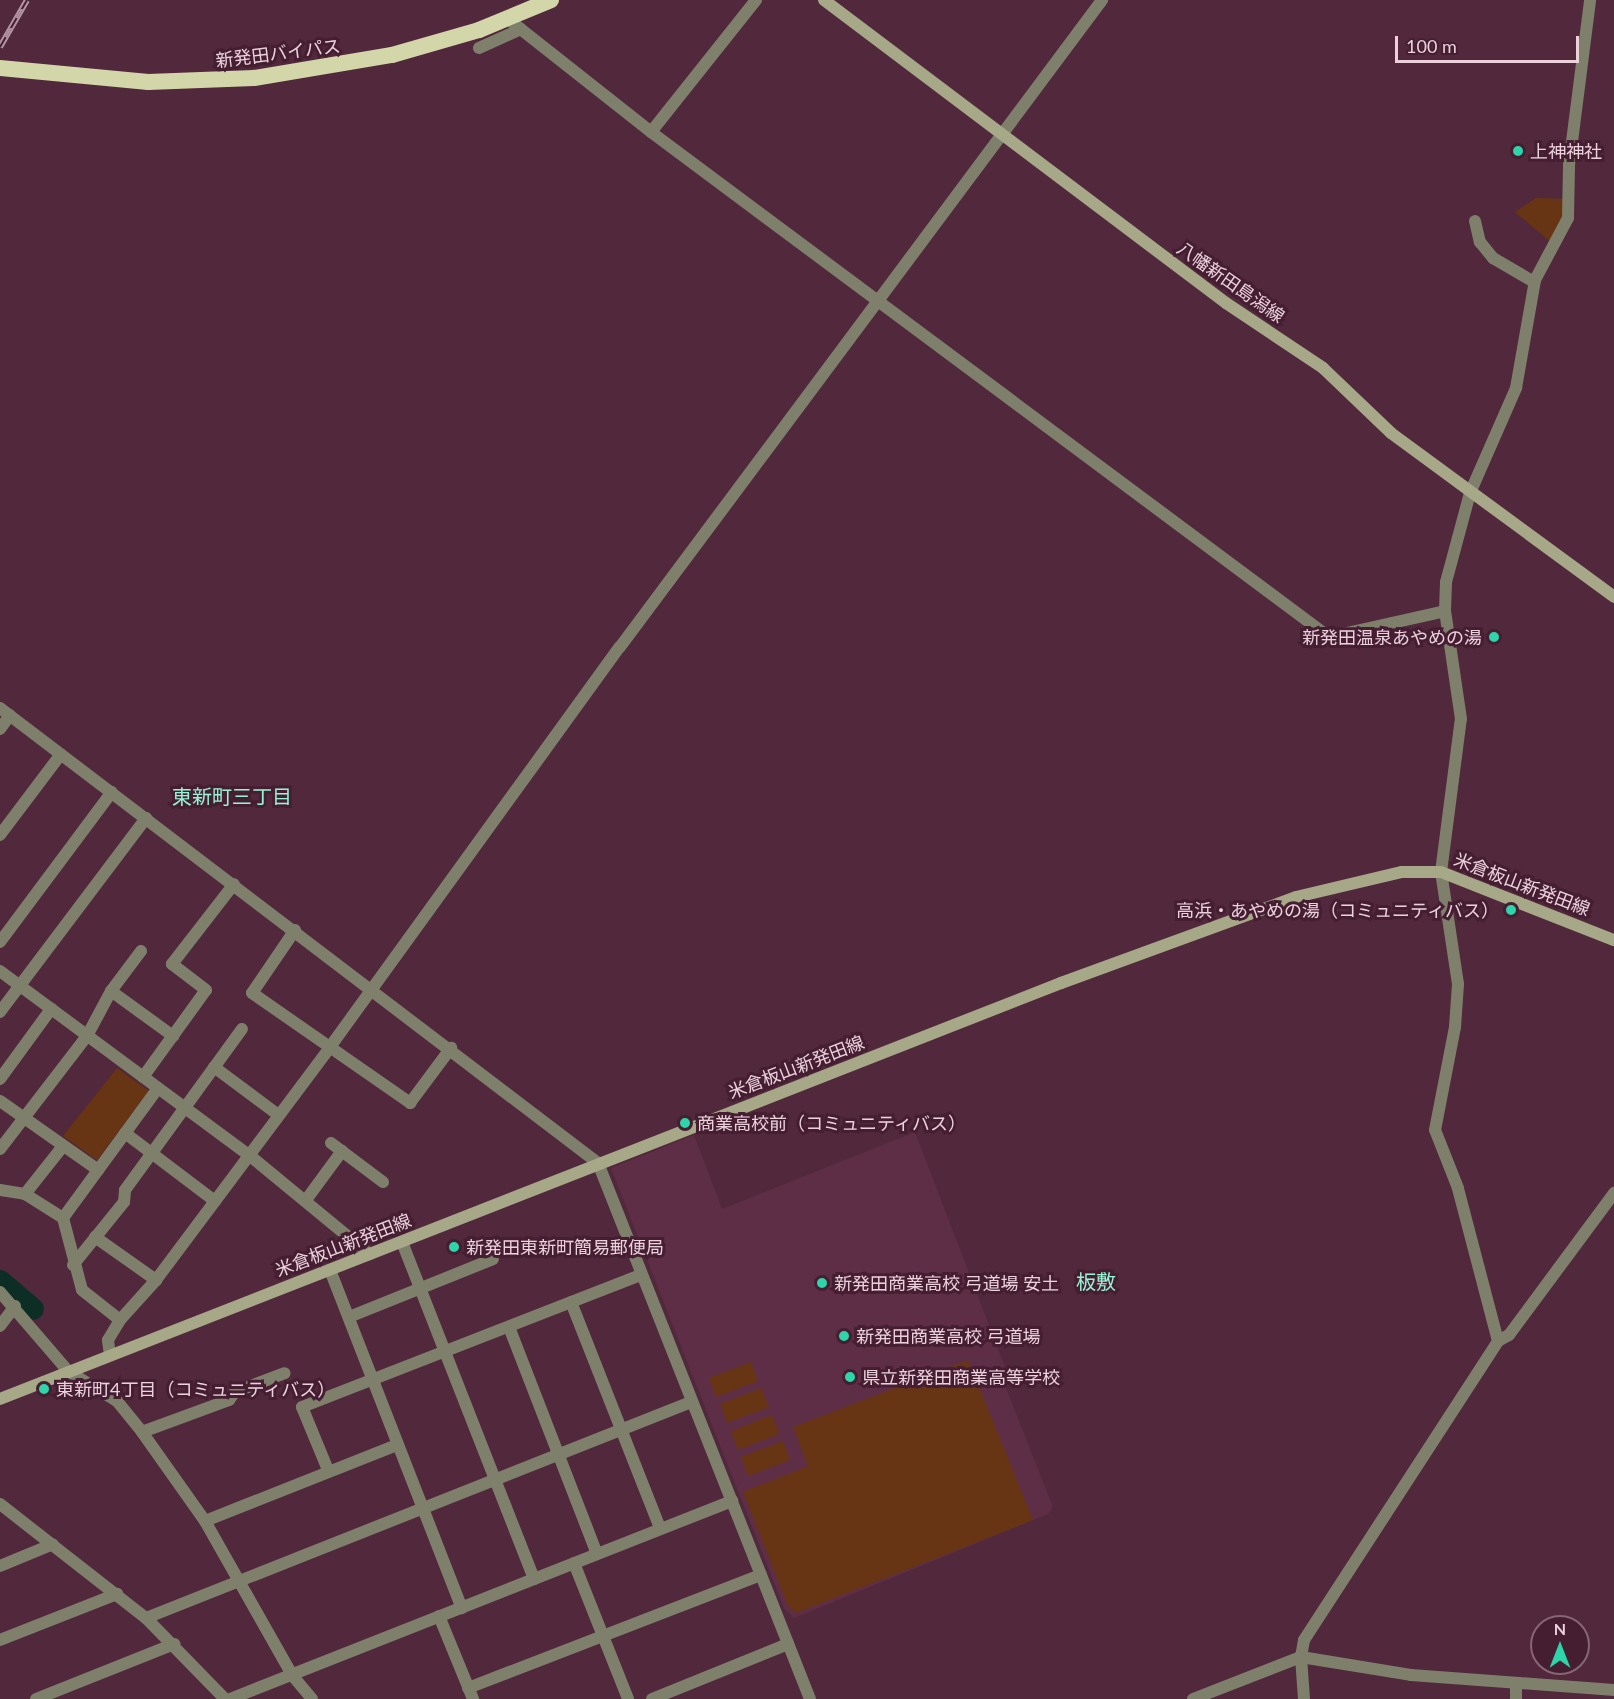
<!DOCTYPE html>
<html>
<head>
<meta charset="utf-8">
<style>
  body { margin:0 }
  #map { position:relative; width:1614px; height:1699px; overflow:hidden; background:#51283c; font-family:Lato,"Noto Sans JP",sans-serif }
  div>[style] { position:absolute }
  .built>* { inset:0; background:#5e2e46 }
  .green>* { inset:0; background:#683514 }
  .river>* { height:22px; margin:-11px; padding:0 11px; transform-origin:11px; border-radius:11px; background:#0d2e24 }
  .minor>* { height:12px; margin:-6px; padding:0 6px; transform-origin:6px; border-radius:6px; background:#7f806c }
  .tertiary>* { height:12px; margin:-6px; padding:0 6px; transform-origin:6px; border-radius:6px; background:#7f806c }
  .secondary>* { height:12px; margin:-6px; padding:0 6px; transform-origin:6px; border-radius:6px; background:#a6a888 }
  .trunk>* { height:16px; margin:-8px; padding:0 8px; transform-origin:8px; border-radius:8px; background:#d3d6a8 }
  .rail>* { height:6px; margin-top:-3px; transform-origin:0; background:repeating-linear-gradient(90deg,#451e32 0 11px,#b393a2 0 22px); box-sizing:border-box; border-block:2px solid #b393a2 }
  .dots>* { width:16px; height:16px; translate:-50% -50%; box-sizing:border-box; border:3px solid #451e32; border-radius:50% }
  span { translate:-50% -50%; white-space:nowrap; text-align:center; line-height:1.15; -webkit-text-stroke:6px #451e32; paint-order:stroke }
  .street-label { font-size:18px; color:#ecd1dd }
  .poi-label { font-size:18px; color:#ecd1dd }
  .left { translate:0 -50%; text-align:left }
  .right { translate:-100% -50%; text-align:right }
  .neighbourhood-label { font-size:20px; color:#96f4d4 }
  .north { position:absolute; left:1530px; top:1615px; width:60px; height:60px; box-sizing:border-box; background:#451e32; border:2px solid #886676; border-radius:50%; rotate:0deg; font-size:16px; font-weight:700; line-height:24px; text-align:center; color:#ecd1dd }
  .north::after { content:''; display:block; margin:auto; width:21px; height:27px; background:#2ed4aa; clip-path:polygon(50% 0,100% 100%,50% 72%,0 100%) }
  .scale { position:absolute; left:1395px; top:36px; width:184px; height:27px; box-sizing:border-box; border:3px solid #ecd1dd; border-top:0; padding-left:8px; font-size:18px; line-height:21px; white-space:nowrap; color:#ecd1dd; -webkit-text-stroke:4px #451e32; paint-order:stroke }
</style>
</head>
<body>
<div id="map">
  <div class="built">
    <i style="clip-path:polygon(915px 1132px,1010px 1380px,1006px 1388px,1053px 1507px,1048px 1514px,794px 1618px,784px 1608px,611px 1168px,694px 1135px,722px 1209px)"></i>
  </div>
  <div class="green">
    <i style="clip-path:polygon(1536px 198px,1568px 199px,1568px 218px,1553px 244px,1515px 212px)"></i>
    <i style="clip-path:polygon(117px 1068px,149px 1091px,97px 1160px,63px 1136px)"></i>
    <i style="clip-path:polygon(968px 1360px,1033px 1520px,796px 1613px,788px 1606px,743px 1492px,808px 1466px,793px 1427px)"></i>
    <i style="clip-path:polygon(751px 1362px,758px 1381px,716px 1397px,709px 1378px)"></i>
    <i style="clip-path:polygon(761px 1388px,769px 1407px,727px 1423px,720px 1404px)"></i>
    <i style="clip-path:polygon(772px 1415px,779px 1434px,738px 1450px,731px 1431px)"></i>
    <i style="clip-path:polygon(783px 1441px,790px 1460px,748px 1476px,741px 1457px)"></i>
  </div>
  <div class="river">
    <i style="left:0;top:1281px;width:43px;rotate:40.3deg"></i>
  </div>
  <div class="minor">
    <i style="left:508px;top:19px;width:182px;rotate:38.3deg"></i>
    <i style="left:651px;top:132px;width:845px;rotate:36.68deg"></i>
    <i style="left:1329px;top:637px;width:119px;rotate:-12.6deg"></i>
    <i style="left:479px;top:48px;width:46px;rotate:-24.3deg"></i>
    <i style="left:651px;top:132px;width:169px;rotate:-51.5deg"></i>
    <i style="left:1475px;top:221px;width:22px;rotate:77deg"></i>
    <i style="left:1480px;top:242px;width:21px;rotate:51deg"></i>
    <i style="left:1493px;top:258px;width:48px;rotate:30.3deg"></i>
    <i style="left:0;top:708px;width:751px;rotate:37.27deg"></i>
    <i style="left:598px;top:1163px;width:576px;rotate:68.42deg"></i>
    <i style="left:0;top:729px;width:17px;rotate:-54deg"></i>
    <i style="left:0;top:835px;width:101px;rotate:-53deg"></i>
    <i style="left:295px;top:930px;width:76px;rotate:124.3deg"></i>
    <i style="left:252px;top:993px;width:193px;rotate:34.8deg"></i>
    <i style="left:410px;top:1103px;width:69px;rotate:-53.3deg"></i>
    <i style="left:0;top:942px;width:187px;rotate:-53.3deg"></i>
    <i style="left:0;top:971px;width:310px;rotate:36.5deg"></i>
    <i style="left:249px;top:1155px;width:156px;rotate:39.5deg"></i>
    <i style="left:111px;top:991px;width:77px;rotate:36deg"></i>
    <i style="left:0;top:1012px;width:243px;rotate:-53deg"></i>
    <i style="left:214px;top:1067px;width:79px;rotate:36.7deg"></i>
    <i style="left:143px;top:1077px;width:107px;rotate:-54.1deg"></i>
    <i style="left:206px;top:990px;width:43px;rotate:-142.6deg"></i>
    <i style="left:172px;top:964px;width:101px;rotate:-52.2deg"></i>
    <i style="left:0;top:1079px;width:87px;rotate:-53.9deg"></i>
    <i style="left:0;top:1101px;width:120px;rotate:35.1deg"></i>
    <i style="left:125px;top:1133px;width:113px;rotate:37.1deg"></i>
    <i style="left:331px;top:1143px;width:65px;rotate:36.9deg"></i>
    <i style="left:0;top:1149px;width:143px;rotate:-52.4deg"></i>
    <i style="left:87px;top:1036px;width:51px;rotate:-61.9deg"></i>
    <i style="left:111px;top:991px;width:50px;rotate:-53.1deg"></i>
    <i style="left:0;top:1190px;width:25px;rotate:9deg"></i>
    <i style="left:25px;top:1194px;width:45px;rotate:32.3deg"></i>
    <i style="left:63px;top:1218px;width:74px;rotate:75.2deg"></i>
    <i style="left:82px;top:1290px;width:48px;rotate:38.3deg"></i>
    <i style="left:25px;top:1194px;width:61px;rotate:-51.6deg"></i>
    <i style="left:306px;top:1200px;width:61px;rotate:-53.7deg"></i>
    <i style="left:63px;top:1218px;width:161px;rotate:-53.8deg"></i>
    <i style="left:95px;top:1237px;width:75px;rotate:35.2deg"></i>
    <i style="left:402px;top:1242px;width:362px;rotate:68.6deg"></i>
    <i style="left:73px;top:1265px;width:81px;rotate:-51deg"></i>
    <i style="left:124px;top:1202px;width:12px;rotate:-85deg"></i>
    <i style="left:125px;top:1190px;width:199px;rotate:-54deg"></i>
    <i style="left:330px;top:1270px;width:363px;rotate:68.7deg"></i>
    <i style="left:0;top:1292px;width:104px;rotate:49.3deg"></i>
    <i style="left:68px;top:1371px;width:57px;rotate:31.5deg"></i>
    <i style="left:117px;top:1401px;width:40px;rotate:51deg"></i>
    <i style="left:142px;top:1432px;width:109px;rotate:54.7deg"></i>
    <i style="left:205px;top:1521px;width:177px;rotate:60.5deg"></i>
    <i style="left:292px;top:1675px;width:31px;rotate:50deg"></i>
    <i style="left:571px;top:1302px;width:243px;rotate:68.5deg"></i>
    <i style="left:349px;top:1317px;width:155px;rotate:-21.9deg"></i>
    <i style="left:0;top:1326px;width:25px;rotate:-53deg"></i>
    <i style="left:509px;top:1327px;width:243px;rotate:68.8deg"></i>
    <i style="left:1498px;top:1341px;width:13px;rotate:-29deg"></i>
    <i style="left:1509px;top:1335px;width:177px;rotate:-53.5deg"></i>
    <i style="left:110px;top:1355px;width:15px;rotate:-98deg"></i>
    <i style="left:108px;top:1340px;width:23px;rotate:-59deg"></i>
    <i style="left:120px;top:1320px;width:54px;rotate:-48deg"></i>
    <i style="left:156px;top:1280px;width:291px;rotate:-53.2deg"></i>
    <i style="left:330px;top:1047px;width:494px;rotate:-54.1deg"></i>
    <i style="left:620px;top:647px;width:807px;rotate:-53.31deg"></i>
    <i style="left:142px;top:1432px;width:93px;rotate:-20.2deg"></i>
    <i style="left:229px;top:1400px;width:10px;rotate:-53deg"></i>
    <i style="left:235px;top:1392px;width:53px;rotate:-20.8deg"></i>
    <i style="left:328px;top:1470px;width:68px;rotate:-112.4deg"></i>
    <i style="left:302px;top:1407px;width:363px;rotate:-21.3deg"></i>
    <i style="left:205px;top:1521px;width:206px;rotate:-21.6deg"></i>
    <i style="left:574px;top:1563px;width:146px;rotate:68.3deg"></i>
    <i style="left:0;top:1566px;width:57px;rotate:-22.5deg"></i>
    <i style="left:439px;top:1616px;width:90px;rotate:67.7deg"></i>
    <i style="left:146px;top:1618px;width:586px;rotate:-21.62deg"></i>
    <i style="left:0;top:1640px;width:126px;rotate:-21.5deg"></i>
    <i style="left:468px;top:1688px;width:314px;rotate:-21.1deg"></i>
    <i style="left:36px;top:1699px;width:149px;rotate:-21.7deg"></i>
    <i style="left:230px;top:1699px;width:540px;rotate:-21.53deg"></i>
    <i style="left:652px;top:1699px;width:147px;rotate:-22deg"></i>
    <i style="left:1193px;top:1699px;width:116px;rotate:-21.3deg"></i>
    <i style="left:1301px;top:1657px;width:111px;rotate:9.3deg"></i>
    <i style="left:1411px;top:1675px;width:204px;rotate:4.2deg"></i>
    <i style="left:1304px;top:1699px;width:42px;rotate:-94.1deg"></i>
    <i style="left:1301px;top:1657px;width:17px;rotate:-80deg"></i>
    <i style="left:1304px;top:1640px;width:356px;rotate:-57deg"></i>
    <i style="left:1498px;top:1341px;width:158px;rotate:-104.7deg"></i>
    <i style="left:1458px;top:1188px;width:62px;rotate:-111.6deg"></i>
    <i style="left:1435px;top:1130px;width:105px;rotate:-79deg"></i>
    <i style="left:1455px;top:1027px;width:43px;rotate:-86deg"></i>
    <i style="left:1458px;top:984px;width:113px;rotate:-98.6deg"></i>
    <i style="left:1441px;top:872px;width:154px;rotate:-82.6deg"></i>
    <i style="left:1461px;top:719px;width:109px;rotate:-98.4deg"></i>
    <i style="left:1445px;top:611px;width:29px;rotate:-88deg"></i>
    <i style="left:1446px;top:582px;width:92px;rotate:-74.9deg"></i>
    <i style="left:1470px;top:493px;width:115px;rotate:-66.3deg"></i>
    <i style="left:1516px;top:388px;width:110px;rotate:-80deg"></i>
    <i style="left:1535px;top:280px;width:70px;rotate:-62deg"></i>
    <i style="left:1568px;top:218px;width:53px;rotate:-88.9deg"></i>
    <i style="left:1569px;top:165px;width:166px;rotate:-82.7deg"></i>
    <i style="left:1516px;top:1699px;width:15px;rotate:-90deg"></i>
  </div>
  <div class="tertiary">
    <i style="left:0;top:1504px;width:185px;rotate:38deg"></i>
    <i style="left:146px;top:1618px;width:113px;rotate:45.7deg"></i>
  </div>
  <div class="secondary">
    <i style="left:824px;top:0;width:503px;rotate:37.01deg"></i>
    <i style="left:1226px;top:303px;width:117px;rotate:33.8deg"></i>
    <i style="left:1323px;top:368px;width:94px;rotate:43.7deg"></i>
    <i style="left:1391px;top:433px;width:277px;rotate:36.3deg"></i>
    <i style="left:0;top:1399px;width:1140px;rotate:-21.41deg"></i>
    <i style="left:1061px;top:983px;width:250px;rotate:-20.1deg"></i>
    <i style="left:1296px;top:897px;width:109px;rotate:-13.3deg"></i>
    <i style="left:1402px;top:872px;width:39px"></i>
    <i style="left:1441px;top:872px;width:186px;rotate:21.5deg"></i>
  </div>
  <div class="trunk">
    <i style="left:0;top:68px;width:149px;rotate:5.4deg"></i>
    <i style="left:148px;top:82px;width:106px;rotate:-2.2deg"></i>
    <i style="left:254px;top:78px;width:140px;rotate:-9.5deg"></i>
    <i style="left:392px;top:55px;width:91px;rotate:-16deg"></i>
    <i style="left:479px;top:30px;width:78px;rotate:-22.6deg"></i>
  </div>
  <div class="rail">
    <i style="left:0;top:47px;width:54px;rotate:-60.1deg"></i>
  </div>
  <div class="dots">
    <i style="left:1518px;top:151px;background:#2ed4aa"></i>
    <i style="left:1494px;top:637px;background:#2ed4aa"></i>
    <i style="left:1511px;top:910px;background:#2ed4aa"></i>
    <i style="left:685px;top:1123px;background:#2ed4aa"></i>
    <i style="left:454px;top:1247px;background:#2ed4aa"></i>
    <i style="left:822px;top:1283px;background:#2ed4aa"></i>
    <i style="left:844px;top:1336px;background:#2ed4aa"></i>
    <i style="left:850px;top:1377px;background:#2ed4aa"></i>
    <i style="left:44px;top:1389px;background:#2ed4aa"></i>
  </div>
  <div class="street-label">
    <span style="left:278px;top:53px;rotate:-7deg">新発田バイパス</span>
    <span style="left:1231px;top:282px;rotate:35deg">八幡新田島潟線</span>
    <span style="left:1522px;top:884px;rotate:21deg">米倉板山新発田線</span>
    <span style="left:796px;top:1067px;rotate:-21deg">米倉板山新発田線</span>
    <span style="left:343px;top:1245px;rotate:-21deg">米倉板山新発田線</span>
  </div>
  <div class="poi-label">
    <span class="left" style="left:1530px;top:151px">上神神社</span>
    <span class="right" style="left:1482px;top:637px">新発田温泉あやめの湯</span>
    <span class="right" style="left:1499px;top:910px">高浜・あやめの湯（コミュニティバス）</span>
    <span class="left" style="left:697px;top:1123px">商業高校前（コミュニティバス）</span>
    <span class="left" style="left:466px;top:1247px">新発田東新町簡易郵便局</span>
    <span class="left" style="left:834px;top:1283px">新発田商業高校 弓道場 安土</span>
    <span class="left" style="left:856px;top:1336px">新発田商業高校 弓道場</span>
    <span class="left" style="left:862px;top:1377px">県立新発田商業高等学校</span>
    <span class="left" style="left:56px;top:1389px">東新町4丁目（コミュニティバス）</span>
  </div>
  <div class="neighbourhood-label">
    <span style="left:232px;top:796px">東新町三丁目</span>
    <span style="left:1096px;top:1281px">板敷</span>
  </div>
  <div class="north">N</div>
  <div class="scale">100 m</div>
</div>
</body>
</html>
